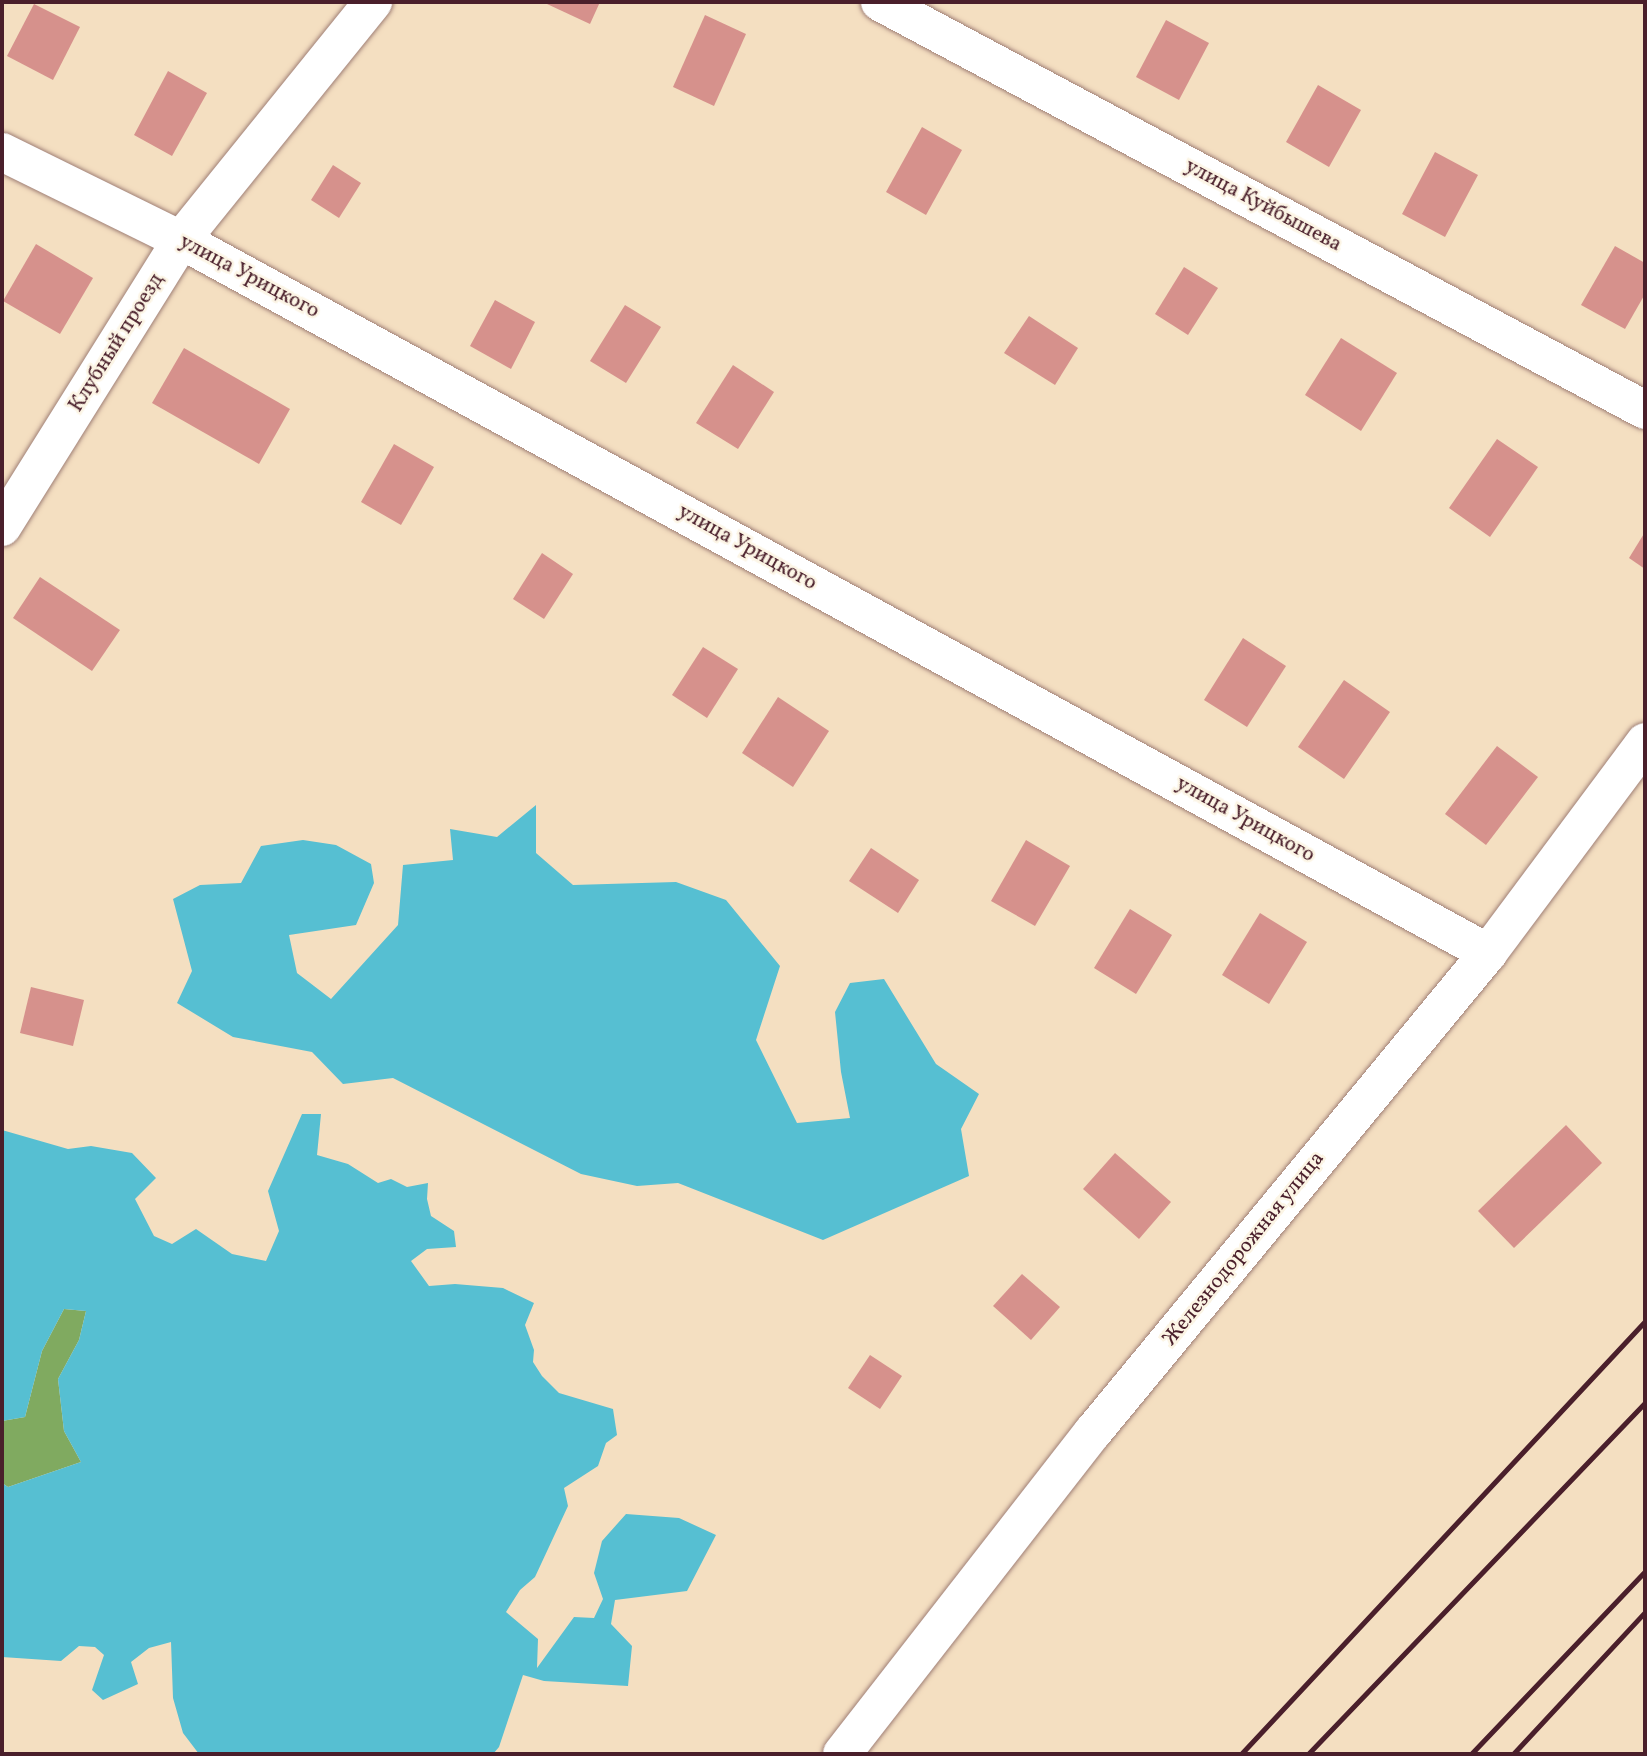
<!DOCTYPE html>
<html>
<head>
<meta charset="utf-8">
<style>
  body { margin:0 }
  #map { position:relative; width:1647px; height:1756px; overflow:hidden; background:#f4dfc1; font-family:Vollkorn,serif }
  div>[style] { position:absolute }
  .forest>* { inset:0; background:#80aa60 }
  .water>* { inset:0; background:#56bfd2 }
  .building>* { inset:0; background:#d6918c }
  .roads { filter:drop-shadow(0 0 2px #9f7f76) drop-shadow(0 0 2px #9f7f76) }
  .minor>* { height:38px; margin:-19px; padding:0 19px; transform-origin:19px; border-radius:19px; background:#fff }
  .rail>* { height:5px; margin:-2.5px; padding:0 2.5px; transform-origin:2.5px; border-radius:2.5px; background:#4a1f2b }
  span { translate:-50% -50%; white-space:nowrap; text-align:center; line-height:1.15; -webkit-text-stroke:5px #fcf5e5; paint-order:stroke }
  .street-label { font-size:21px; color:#4a1f2b }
  .frame { position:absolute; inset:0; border:4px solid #4a1f2b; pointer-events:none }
</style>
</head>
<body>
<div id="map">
  <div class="forest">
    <i style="clip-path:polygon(64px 1309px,86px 1311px,79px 1340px,58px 1379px,64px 1431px,81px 1462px,8px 1487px,2px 1483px,2px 1421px,25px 1417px,42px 1351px)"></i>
  </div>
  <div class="water">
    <i style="clip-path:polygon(536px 805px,536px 853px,573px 885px,676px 882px,726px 900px,780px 966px,756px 1040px,797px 1123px,850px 1118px,841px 1072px,835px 1012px,850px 983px,884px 979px,936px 1064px,979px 1094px,961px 1129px,969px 1176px,823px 1240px,678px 1183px,637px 1186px,581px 1174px,393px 1078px,343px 1084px,312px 1052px,233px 1037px,177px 1003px,192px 971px,173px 899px,200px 885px,241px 883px,261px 846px,303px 840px,336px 845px,371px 864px,374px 883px,356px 925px,289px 935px,297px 973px,331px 999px,398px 925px,403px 865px,453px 860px,450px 829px,497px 837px)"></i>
    <i style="clip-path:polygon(302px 1114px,321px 1114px,317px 1155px,348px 1164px,378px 1183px,391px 1179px,407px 1187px,428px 1183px,427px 1199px,431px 1216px,454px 1231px,456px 1247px,427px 1249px,411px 1261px,429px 1286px,455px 1284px,503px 1288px,534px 1303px,525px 1325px,534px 1350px,533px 1362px,542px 1376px,559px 1393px,613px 1409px,617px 1435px,606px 1443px,598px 1466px,564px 1488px,568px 1506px,535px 1577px,520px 1590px,506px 1612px,538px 1639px,537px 1668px,574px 1617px,594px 1618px,603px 1599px,594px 1573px,602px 1541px,626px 1514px,679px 1518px,716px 1535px,687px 1591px,615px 1600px,611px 1624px,632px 1646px,628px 1686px,544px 1681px,523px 1675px,499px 1747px,493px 1754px,199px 1754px,183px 1733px,173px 1698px,171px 1642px,149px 1648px,131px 1662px,138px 1684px,103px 1700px,92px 1690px,104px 1655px,95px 1647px,79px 1646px,61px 1661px,2px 1657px,2px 1483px,8px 1487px,81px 1462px,64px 1431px,58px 1379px,79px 1340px,86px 1311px,64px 1309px,42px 1351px,25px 1417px,2px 1421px,2px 1130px,68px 1149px,91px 1146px,132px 1153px,156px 1178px,135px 1199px,154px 1236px,172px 1244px,196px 1229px,232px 1254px,266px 1261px,279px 1231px,268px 1191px)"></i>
  </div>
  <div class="building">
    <i style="clip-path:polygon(549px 2px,600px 2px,590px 24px,547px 4px)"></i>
    <i style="clip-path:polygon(34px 4px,80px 27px,53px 80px,7px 56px)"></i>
    <i style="clip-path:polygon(705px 15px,746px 34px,714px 106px,673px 87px)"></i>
    <i style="clip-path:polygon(1166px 20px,1209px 43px,1179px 100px,1136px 77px)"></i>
    <i style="clip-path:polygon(168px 71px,207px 93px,172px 156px,134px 135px)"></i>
    <i style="clip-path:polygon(1318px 85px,1361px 110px,1329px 167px,1286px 142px)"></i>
    <i style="clip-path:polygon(922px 127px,962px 150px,926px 215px,886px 192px)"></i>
    <i style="clip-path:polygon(1435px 152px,1478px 175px,1445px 237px,1402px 214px)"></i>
    <i style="clip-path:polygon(333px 165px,361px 183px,339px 218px,311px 200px)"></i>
    <i style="clip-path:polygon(36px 244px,93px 278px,60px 334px,3px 301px)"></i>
    <i style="clip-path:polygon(1615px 246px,1645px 263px,1645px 294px,1625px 329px,1581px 305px)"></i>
    <i style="clip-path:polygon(1184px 267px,1218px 288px,1188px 335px,1155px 314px)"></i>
    <i style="clip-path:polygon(495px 300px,535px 322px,511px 369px,470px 346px)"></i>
    <i style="clip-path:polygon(625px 305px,661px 327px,626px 383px,590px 361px)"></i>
    <i style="clip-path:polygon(1029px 316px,1078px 348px,1055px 385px,1004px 353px)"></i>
    <i style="clip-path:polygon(1341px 338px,1397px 373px,1361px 431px,1305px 395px)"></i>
    <i style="clip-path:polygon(184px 348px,290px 409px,259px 464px,152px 403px)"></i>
    <i style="clip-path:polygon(733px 365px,774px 392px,738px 449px,696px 423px)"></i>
    <i style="clip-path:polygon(1497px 439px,1538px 467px,1490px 537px,1449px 508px)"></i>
    <i style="clip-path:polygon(394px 444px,434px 467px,401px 525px,361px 502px)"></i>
    <i style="clip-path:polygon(1645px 532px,1645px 569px,1629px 558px)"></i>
    <i style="clip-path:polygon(542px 553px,573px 574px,544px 619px,513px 599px)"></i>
    <i style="clip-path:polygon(40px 577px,120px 630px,92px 671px,13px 618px)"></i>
    <i style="clip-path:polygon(1243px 638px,1286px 666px,1247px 727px,1204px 700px)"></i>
    <i style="clip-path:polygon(703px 647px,738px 669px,707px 718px,672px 695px)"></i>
    <i style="clip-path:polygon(1344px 680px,1390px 712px,1344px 779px,1298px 747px)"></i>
    <i style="clip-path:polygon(778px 697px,829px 731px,793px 787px,742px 753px)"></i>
    <i style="clip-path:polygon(1497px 746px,1538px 777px,1486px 845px,1445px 814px)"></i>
    <i style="clip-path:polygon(1026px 840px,1070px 866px,1035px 926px,991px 901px)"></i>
    <i style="clip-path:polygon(871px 848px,919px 880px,898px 913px,849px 881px)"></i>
    <i style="clip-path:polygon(1130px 909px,1172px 935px,1136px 994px,1094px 968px)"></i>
    <i style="clip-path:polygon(1260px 913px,1307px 942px,1269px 1004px,1222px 975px)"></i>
    <i style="clip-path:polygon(31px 987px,84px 1000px,73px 1046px,20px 1033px)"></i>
    <i style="clip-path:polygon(1566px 1125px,1602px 1163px,1514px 1248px,1478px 1211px)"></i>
    <i style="clip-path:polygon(1115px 1153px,1171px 1202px,1139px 1239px,1083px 1189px)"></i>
    <i style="clip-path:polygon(1022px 1274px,1060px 1307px,1031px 1340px,993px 1306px)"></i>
    <i style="clip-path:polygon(870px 1355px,902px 1376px,880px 1409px,848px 1388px)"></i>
  </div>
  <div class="roads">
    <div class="minor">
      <i style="left:880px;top:2px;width:867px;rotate:28.07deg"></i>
      <i style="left:2px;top:152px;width:199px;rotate:26.2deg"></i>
      <i style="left:181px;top:240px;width:1489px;rotate:28.61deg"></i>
      <i style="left:2px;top:527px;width:338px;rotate:-58deg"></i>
      <i style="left:181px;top:240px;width:306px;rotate:-51.1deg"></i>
      <i style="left:842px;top:1754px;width:408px;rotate:-52.1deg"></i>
      <i style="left:1093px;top:1432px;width:621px;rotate:-50.49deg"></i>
      <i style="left:1488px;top:953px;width:263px;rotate:-53.3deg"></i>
    </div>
  </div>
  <div class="rail">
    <i style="left:1241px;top:1754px;width:592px;rotate:-46.98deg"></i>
    <i style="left:1308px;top:1754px;width:487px;rotate:-46.2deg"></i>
    <i style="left:1471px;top:1754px;width:253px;rotate:-46.4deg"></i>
    <i style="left:1513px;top:1754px;width:194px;rotate:-47.1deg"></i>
  </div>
  <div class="street-label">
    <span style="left:1263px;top:206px;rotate:28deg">улица Куйбышева</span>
    <span style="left:249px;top:277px;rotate:28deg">улица Урицкого</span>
    <span style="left:117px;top:343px;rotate:-58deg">Клубный проезд</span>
    <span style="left:747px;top:548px;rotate:29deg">улица Урицкого</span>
    <span style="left:1245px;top:820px;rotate:29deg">улица Урицкого</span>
    <span style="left:1244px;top:1249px;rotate:-51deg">Железнодорожная улица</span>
  </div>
  <div class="frame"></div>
</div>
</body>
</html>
